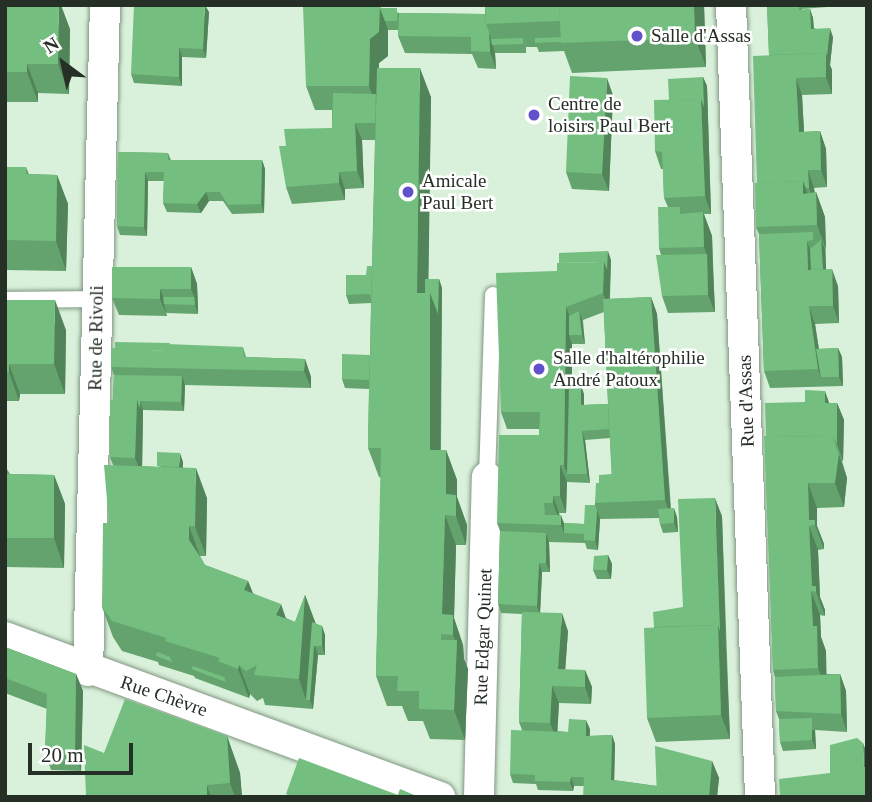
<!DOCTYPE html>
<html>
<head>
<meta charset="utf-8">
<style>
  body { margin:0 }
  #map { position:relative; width:872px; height:802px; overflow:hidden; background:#d9f1db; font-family:"Times New Roman",serif }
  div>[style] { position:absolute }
  .roads { filter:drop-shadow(0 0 2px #809682) drop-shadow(0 0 2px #809682) }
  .lane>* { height:16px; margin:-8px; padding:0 8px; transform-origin:8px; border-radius:8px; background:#fff }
  .street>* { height:30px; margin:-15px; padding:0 15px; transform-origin:15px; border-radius:15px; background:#fff }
  .wall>* { inset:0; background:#64a36d }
  .shaded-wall>* { inset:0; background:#518559 }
  .building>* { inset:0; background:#74be7f }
  .dots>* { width:19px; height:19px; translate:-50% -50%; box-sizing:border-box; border:4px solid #fff; border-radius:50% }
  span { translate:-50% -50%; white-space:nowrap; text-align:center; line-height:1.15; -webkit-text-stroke:5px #fff; paint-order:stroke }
  .poi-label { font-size:19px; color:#252f26 }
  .left { translate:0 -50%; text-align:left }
  .street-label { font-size:19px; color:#252f26 }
  .frame { position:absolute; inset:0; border:7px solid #252f26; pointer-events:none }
  .north { position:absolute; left:28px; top:28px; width:70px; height:70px; -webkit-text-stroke:5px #fff; paint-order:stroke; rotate:327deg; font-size:19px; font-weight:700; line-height:28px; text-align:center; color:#252f26 }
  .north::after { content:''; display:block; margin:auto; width:24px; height:32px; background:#252f26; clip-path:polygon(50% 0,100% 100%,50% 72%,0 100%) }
  .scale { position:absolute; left:28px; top:743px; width:105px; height:32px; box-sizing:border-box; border:4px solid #252f26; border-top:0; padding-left:9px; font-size:21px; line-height:24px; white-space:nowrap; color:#252f26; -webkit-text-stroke:5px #fff; paint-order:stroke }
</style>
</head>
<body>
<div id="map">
  <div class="roads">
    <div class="lane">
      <i style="left:5px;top:300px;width:92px;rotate:-0.6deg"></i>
      <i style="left:487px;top:477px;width:182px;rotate:-88.1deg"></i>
    </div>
    <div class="street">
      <i style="left:731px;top:5px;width:793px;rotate:87.9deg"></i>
      <i style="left:5px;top:637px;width:464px;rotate:20.2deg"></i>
      <i style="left:88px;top:671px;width:666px;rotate:-88.54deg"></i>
      <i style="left:479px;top:797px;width:320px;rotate:-88.6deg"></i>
    </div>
  </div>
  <div class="wall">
    <i style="clip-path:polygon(5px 5px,70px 29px,69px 94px,38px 93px,38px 102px,5px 102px)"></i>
    <i style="clip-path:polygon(485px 5px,704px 5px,706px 67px,572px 73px,564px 51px,539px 52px,537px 47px,526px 47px,526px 53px,495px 53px,496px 69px,478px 68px,472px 54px,405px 53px,398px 36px,398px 30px,388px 30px,388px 56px,379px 63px,379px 68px,431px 97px,428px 279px,439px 279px,442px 288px,441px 450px,446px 450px,457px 480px,457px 497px,467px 525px,466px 545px,456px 545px,454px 618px,463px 645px,464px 659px,468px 669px,465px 740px,430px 739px,423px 721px,408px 721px,402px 706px,387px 706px,376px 676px,381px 478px,379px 477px,368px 448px,369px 389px,345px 388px,342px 379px,370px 355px,371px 303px,349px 304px,346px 295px,366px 275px,372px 266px,375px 140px,362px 140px,364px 188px,345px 189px,345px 200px,292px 204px,286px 187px,286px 146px,332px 128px,332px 110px,315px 110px,306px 86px,380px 8px,399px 13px,485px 14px)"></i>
    <i style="clip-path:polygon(767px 5px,827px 5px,827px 7px,802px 9px,802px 10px,810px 9px,813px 18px,814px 28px,833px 37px,830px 65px,832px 70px,832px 94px,802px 95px,804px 132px,820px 131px,826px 149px,827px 187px,814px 188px,815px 193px,816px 192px,825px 217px,826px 269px,838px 286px,839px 323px,815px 324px,819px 349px,838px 348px,842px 357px,843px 386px,770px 388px,764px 371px,759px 234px,756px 227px,757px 183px,769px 55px)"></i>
    <i style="clip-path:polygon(209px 12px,206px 58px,182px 57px,182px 86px,134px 83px,131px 74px)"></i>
    <i style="clip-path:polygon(703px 77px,707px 86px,711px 214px,704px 214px,712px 236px,715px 312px,668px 313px,662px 296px,661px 255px,659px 248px,668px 207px,664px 198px,663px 169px,661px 169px,655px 151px,669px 100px)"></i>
    <i style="clip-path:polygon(613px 95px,609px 191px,572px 189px,566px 172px)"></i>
    <i style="clip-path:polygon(118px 152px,168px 153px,171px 160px,262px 160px,265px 169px,264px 213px,232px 214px,223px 201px,209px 201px,201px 213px,167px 212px,163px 203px,164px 181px,148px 181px,147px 236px,120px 235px,117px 226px)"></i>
    <i style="clip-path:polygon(5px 167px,26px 167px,29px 174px,57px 175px,68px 204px,66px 271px,5px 270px)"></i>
    <i style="clip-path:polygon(evenodd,611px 260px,610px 299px,651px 297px,657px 314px,671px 508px,677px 517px,678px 532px,663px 533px,660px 524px,659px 518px,600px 519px,598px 550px,587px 549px,585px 543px,549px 542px,550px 572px,542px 572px,540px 613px,568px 631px,565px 670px,585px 670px,592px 687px,591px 704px,559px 703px,557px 731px,568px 732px,590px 729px,590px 736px,612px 735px,615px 744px,614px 780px,657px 786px,712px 761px,719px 778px,717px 797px,584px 786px,574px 786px,573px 791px,538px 790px,536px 784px,513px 783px,510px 774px,522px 730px,519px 722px,522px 614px,501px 613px,498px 604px,500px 531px,497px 523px,539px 435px,539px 429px,507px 429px,501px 412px,557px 271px,611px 260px,604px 312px,608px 404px,584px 405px,584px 394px,572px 386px,572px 344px,585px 344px,583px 320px,604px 312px,611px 260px,610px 438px,612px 474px,599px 483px,595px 503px,595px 505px,584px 524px,564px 523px,559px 513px,566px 513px,567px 482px,590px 483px,585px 440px,610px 438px)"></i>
    <i style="clip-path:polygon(191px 267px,197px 284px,198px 314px,167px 313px,166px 312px,167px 316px,119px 315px,112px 298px)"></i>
    <i style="clip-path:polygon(5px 300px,66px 330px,65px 394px,20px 394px,19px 401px,5px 401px)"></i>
    <i style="clip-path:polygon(243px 347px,246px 357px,305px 359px,311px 377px,311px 388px,185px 385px,184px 411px,143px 410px,142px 466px,157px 467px,183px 462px,183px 468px,207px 498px,206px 556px,200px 556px,205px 565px,248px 581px,253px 593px,286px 618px,295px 622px,305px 595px,316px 624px,322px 626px,325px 635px,325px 655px,318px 655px,313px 709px,265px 705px,263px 698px,257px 701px,250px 694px,249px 698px,195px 678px,194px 676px,159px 665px,158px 662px,122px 651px,113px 637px,102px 607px,113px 465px,110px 457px,114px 375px,111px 367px)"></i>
    <i style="clip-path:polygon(830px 403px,837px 403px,844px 420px,843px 461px,842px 461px,847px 478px,844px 507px,817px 508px,817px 526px,824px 544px,824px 549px,818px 550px,820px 597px,825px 610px,825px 616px,820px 615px,821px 637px,826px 651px,826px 674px,840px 674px,846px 691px,847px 732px,815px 730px,816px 749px,783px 751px,780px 742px,779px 719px,776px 711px,775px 677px,773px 670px,766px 436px)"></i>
    <i style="clip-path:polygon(5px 466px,10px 474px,54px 475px,65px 504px,64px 568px,5px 567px)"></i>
    <i style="clip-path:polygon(722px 516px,730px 739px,656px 742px,647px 718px,654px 627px,683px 607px)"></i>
    <i style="clip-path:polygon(608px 555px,612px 564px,611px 579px,597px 579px,593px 570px)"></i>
    <i style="clip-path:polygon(5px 647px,76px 674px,83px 691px,81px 771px,51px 770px,45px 752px,47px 709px,5px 693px)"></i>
    <i style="clip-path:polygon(227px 736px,240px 773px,242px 797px,86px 797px,104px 753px)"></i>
  </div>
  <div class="shaded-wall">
    <i style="clip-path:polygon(59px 5px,61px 5px,70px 29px,69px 94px,58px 64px)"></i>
    <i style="clip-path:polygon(205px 5px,209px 12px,206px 58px,203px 49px)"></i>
    <i style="clip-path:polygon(694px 5px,704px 5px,706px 67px,695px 38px)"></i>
    <i style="clip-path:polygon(380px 6px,388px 30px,388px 56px,379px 63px,378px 111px,369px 86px,370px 39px)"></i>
    <i style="clip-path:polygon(810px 9px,813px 18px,814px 38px,811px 29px)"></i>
    <i style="clip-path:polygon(830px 28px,833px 37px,830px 65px,832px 70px,832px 94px,826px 77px,826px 53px)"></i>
    <i style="clip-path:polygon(489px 32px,495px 53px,496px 69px,490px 52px)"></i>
    <i style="clip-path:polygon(179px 48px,182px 57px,182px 86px,179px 77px)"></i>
    <i style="clip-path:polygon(27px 64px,38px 93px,38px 102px,27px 72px)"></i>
    <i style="clip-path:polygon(420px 68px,431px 97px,428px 313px,417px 293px)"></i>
    <i style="clip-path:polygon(703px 77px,707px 86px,711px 214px,705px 196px,701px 99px)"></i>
    <i style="clip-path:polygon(607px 78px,613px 95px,609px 191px,602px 174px)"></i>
    <i style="clip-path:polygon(796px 78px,802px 95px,805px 149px,799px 132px)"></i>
    <i style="clip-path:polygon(355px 123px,362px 140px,364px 188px,357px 171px)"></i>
    <i style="clip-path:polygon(820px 131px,826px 149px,827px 187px,821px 170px)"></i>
    <i style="clip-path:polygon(262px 160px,265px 169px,264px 213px,261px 204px)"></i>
    <i style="clip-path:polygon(808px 170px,814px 188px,815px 205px,809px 188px)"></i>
    <i style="clip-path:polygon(145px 172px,148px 181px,147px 236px,144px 227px)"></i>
    <i style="clip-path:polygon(339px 172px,345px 189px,345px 200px,339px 183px)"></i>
    <i style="clip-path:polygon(57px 175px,68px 204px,66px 271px,56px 241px)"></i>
    <i style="clip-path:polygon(803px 181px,812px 205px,803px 194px)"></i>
    <i style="clip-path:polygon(206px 192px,209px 201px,201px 213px,197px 204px)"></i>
    <i style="clip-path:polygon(816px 192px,825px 217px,826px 249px,817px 225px)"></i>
    <i style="clip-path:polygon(703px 212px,712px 236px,713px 271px,704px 247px)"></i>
    <i style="clip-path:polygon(821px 240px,825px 249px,827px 286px,823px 277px)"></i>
    <i style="clip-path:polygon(807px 241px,813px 258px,811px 278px,808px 270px)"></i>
    <i style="clip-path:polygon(608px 251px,611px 260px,609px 310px,603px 293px,604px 262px)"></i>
    <i style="clip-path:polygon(707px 254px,713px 271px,715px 312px,708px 295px)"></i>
    <i style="clip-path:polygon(191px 267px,197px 284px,198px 306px,191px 289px)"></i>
    <i style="clip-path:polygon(832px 269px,838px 286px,839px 323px,833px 306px)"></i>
    <i style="clip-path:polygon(439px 279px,442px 288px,440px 479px,430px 450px,430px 293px)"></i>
    <i style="clip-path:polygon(160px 289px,166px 304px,164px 304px,167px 316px,160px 299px)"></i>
    <i style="clip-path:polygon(194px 297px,198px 306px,198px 314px,195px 305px)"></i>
    <i style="clip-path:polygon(651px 297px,657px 314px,671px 517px,665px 500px)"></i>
    <i style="clip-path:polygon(55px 300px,66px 330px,65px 394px,54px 364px)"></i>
    <i style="clip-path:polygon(809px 306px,815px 324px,823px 377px,821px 377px,818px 369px)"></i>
    <i style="clip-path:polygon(566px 307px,573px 325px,569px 335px,572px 344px,571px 474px,567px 474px,564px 465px)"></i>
    <i style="clip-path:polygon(579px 311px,582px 319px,585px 344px,582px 335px)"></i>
    <i style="clip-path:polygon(838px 348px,842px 357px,843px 386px,839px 377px)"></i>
    <i style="clip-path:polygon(305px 359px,311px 377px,311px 388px,304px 371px)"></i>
    <i style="clip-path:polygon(9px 364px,20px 394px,19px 401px,9px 372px)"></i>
    <i style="clip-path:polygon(182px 376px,185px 385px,184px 411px,181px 402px)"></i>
    <i style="clip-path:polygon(581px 385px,584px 394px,584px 414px,581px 405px)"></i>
    <i style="clip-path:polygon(825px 391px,831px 408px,825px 403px)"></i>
    <i style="clip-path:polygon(137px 400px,140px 401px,143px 410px,142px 475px,135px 458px)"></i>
    <i style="clip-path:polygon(837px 403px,844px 420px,843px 461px,837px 444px)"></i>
    <i style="clip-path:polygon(582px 431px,585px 440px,590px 483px,587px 474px)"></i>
    <i style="clip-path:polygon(833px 437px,847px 478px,844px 507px,835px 483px)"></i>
    <i style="clip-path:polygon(446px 450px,457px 480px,457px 497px,467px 525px,466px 545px,456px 516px,446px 494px)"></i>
    <i style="clip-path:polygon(180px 453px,183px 462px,182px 476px,179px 467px)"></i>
    <i style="clip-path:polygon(560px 465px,567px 482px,566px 513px,560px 496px)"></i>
    <i style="clip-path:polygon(196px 468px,207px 498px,206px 556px,195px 526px)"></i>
    <i style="clip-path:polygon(54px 475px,65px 504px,64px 568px,54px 538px)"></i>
    <i style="clip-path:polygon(808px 483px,817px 508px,817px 526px,824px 544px,824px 549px,815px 525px,809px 520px)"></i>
    <i style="clip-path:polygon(553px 496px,559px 513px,559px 520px,553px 503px)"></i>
    <i style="clip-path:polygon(715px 498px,722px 516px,726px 649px,720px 632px)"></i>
    <i style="clip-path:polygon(674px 508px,677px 517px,678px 532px,674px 523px)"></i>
    <i style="clip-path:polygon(597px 510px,600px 519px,598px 550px,595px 541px)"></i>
    <i style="clip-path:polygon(445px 515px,456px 545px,454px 618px,463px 645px,464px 659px,468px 669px,465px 740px,454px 710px,457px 645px,453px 635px,442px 614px)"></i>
    <i style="clip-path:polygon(561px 515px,567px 532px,564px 533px,561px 525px)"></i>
    <i style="clip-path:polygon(189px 526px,200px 556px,189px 540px)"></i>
    <i style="clip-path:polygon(809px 526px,818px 550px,820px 597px,825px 610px,825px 616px,816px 592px,812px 586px)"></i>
    <i style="clip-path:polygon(546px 533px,549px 542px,550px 572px,546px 563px)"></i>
    <i style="clip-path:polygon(608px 555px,612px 564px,611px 579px,607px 570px)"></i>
    <i style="clip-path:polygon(539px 563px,542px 572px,540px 615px,537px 606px)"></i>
    <i style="clip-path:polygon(248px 581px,259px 610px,244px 590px)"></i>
    <i style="clip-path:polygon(811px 591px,820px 615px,821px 637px,826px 651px,827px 692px,818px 668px,813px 626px)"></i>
    <i style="clip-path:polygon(305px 595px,316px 625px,315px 646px,318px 655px,313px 709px,310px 700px,306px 700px,299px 679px)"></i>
    <i style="clip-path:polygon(281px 604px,291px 633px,276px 615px)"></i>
    <i style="clip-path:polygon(562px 613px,568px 631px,564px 687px,558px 669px)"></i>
    <i style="clip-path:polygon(718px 625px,726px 649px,730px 739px,721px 715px)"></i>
    <i style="clip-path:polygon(322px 626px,325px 635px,325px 655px,322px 646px)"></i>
    <i style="clip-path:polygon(239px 665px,250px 694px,249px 698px,238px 669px)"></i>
    <i style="clip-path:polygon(585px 670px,592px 687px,591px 704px,585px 687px)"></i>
    <i style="clip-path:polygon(76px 674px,83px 691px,81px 771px,75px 753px)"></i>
    <i style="clip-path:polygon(840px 674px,846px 691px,847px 732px,841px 714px)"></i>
    <i style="clip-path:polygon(552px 686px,559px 703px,557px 740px,550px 723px)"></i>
    <i style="clip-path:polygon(586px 720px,590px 729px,589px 745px,586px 736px)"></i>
    <i style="clip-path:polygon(812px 730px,815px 730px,816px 749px,812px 740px)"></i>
    <i style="clip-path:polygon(612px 735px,615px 744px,614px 789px,611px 780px)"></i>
    <i style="clip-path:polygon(227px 736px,240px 773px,242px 797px,235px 797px,230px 783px)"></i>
    <i style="clip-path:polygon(863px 743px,867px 753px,867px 774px,864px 767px)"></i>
    <i style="clip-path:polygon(712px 761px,719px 778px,717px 797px,709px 797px)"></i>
    <i style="clip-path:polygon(571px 777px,574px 786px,573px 791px,570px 782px)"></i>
    <i style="clip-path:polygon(207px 785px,211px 797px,207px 797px)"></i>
  </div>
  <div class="building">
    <i style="clip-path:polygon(5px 5px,59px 5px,58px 64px,27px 64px,27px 72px,5px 72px)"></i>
    <i style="clip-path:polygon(134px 5px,205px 5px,203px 49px,179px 48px,179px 77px,131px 74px)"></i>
    <i style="clip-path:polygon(485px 5px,559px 5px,560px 21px,486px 24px)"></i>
    <i style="clip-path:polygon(559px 5px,694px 5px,695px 38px,561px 43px)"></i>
    <i style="clip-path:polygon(767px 5px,799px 5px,799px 10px,810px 9px,811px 29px,830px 28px,827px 56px,826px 53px,769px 55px)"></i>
    <i style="clip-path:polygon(303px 6px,380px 6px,379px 32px,370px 39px,369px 86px,306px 86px)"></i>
    <i style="clip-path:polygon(380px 8px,397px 8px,397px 21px,385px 21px)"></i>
    <i style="clip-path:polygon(399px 13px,485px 14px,486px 24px,489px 32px,490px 52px,471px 51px,471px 37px,398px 36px)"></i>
    <i style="clip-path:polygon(561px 37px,561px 42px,535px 43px,535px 38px)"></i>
    <i style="clip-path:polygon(523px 38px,523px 44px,492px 45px,491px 39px)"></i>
    <i style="clip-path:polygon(826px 53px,826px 77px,796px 78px,799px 132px,820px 131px,821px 170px,808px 170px,809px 188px,806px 188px,803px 181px,757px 183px,753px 56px)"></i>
    <i style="clip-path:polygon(377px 68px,420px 68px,417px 293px,430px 293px,430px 450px,446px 450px,446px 494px,456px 495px,456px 516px,445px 515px,442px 614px,453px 615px,453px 635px,441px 634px,441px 640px,457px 640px,454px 710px,419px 709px,419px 691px,397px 691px,398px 676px,376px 676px,381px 448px,368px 448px,368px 437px)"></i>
    <i style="clip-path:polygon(570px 76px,607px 78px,602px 174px,566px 172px)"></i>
    <i style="clip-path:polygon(703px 77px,704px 107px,701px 99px,669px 100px,668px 79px)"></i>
    <i style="clip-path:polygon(333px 93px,376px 94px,375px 123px,355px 123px,357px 171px,339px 172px,339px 183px,286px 187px,279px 146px,286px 146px,284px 129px,332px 128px)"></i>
    <i style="clip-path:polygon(701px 99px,705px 196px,664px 198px,662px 152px,655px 151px,654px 100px)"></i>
    <i style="clip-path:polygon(118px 152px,168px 153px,168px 160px,262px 160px,261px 204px,228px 205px,220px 192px,206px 192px,197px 204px,163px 203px,164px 172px,145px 172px,144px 227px,117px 226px)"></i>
    <i style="clip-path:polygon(5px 167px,26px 167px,26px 174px,57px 175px,56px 241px,5px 240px)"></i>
    <i style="clip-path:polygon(803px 181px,803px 194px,816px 192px,817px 225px,756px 227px,755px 183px)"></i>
    <i style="clip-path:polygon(658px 207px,680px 207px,680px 214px,703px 212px,704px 247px,659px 248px)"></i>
    <i style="clip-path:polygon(813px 232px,813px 240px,807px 241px,808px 270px,832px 269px,833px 306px,809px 306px,818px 369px,764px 371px,759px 234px)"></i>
    <i style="clip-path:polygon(821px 240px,823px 269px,811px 270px,810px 249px)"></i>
    <i style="clip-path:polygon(608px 251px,607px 270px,604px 262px,559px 263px,559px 253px)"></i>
    <i style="clip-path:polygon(707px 254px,708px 295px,662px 296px,656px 255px)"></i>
    <i style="clip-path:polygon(604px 262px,603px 293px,566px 307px,564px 465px,560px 465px,560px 496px,553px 496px,553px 503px,544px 503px,545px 515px,561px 515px,561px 525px,497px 523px,499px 435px,539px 435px,540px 412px,501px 412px,496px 273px,557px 271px,557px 263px)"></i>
    <i style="clip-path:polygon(367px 266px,372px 266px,371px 300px,370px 294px,346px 295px,346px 275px,366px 275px)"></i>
    <i style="clip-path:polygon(112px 267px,191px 267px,191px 289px,160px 289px,160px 299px,112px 298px)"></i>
    <i style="clip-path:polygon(425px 279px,439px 279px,438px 314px,430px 293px,425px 293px)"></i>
    <i style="clip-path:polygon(163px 297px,194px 297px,195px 305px,164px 304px)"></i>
    <i style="clip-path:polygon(651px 297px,665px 500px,595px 503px,596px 483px,612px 483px,603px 299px)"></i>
    <i style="clip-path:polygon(5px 300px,55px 300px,54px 364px,9px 364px,9px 372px,5px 372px)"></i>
    <i style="clip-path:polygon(579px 311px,582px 335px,569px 335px,569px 316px)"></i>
    <i style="clip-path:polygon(115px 342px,170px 343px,170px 344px,167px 344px,167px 351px,115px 349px)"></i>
    <i style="clip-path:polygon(167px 344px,243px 347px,244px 357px,305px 359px,304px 371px,111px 367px,111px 348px,167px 351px)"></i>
    <i style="clip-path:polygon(838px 348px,839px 377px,821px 377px,816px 349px)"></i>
    <i style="clip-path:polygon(342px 354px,370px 355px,369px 380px,342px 379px)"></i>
    <i style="clip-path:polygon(114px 375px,182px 376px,181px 402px,140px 401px,140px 409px,137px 400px,113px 400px)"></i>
    <i style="clip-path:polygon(581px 385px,581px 405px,608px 404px,609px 429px,582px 431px,587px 474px,567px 474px,569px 386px)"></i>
    <i style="clip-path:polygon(805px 390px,825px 391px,825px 403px,837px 403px,837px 444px,833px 437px,766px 436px,765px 403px,805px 402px)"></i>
    <i style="clip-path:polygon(110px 400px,137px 400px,135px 458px,110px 457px)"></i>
    <i style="clip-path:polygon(764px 436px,833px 437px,839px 454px,835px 483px,808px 483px,809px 520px,815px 520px,815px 525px,809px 526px,812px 586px,816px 586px,816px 592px,811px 591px,813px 626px,817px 626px,818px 668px,773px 670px)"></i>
    <i style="clip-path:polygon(157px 452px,180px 453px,179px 467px,157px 466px)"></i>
    <i style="clip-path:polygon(104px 465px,196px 468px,195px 526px,189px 526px,189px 540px,205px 565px,248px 581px,244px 590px,281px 604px,276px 615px,295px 622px,305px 595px,299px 679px,254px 675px,257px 665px,246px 671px,239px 665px,238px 669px,218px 661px,220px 658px,165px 641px,166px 638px,112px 621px,102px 607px,103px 523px,109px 523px)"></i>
    <i style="clip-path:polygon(5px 466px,7px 466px,7px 474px,54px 475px,54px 538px,5px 538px)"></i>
    <i style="clip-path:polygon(612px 474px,612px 483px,599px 483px,599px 475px)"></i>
    <i style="clip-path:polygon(715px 498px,720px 632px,718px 625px,654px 627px,653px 612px,683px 607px,678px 499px)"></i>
    <i style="clip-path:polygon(585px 505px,595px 505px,597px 510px,595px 541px,584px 540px,584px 534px,564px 533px,564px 523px,584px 524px)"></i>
    <i style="clip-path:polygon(674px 508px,674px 523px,660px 524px,658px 509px)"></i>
    <i style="clip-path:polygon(500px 531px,546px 533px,546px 563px,539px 563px,537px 606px,498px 604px)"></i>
    <i style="clip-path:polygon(608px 555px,607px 570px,593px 570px,594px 556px)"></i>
    <i style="clip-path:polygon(522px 612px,562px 613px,558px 669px,585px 670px,585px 687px,552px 686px,550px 723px,519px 722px)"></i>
    <i style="clip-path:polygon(312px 622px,322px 626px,322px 646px,314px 646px,310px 700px,306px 700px)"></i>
    <i style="clip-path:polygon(718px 625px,721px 715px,647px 718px,644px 628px)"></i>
    <i style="clip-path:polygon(5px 647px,76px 674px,75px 753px,45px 752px,47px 694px,5px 678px)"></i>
    <i style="clip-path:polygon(157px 652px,170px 657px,172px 662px,156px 656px)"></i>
    <i style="clip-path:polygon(193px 666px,224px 677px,226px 682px,191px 669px)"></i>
    <i style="clip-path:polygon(840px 674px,841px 714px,776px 711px,775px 677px)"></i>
    <i style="clip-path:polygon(125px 699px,227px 736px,230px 783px,207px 785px,207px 797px,86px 797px,84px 745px,104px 753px)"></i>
    <i style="clip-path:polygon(812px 718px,812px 740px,780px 742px,779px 719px)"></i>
    <i style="clip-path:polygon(569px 719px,586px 720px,586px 736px,612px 735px,611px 780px,657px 786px,657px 797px,583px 797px,584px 777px,571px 777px,570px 782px,535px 781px,535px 775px,510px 774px,511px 730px,568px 732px)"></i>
    <i style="clip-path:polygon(857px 738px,863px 743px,864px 767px,867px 767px,867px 797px,780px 797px,779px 779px,830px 773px,830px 745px)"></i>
    <i style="clip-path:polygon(655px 746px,712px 761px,709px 797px,657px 797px)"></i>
    <i style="clip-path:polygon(299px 758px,398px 795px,397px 797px,292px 797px,286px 794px)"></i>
    <i style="clip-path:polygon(400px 789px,419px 797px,397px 797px)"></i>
  </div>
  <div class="dots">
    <i style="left:637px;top:36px;background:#6151ca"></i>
    <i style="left:534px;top:115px;background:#6151ca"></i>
    <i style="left:408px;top:192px;background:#6151ca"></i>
    <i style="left:539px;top:369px;background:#6151ca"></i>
  </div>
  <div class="poi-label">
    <span class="left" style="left:651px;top:36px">Salle d'Assas</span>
    <span class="left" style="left:548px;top:115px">Centre de<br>loisirs Paul Bert</span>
    <span class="left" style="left:422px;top:192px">Amicale<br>Paul Bert</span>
    <span class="left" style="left:553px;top:369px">Salle d'haltérophilie<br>André Patoux</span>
  </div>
  <div class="street-label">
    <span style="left:96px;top:338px;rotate:-89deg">Rue de Rivoli</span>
    <span style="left:746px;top:401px;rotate:-92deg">Rue d'Assas</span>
    <span style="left:483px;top:637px;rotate:-88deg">Rue Edgar Quinet</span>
    <span style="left:164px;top:696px;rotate:19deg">Rue Chèvre</span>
  </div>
  <div class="frame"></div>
  <div class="north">N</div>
  <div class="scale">20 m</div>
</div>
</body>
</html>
